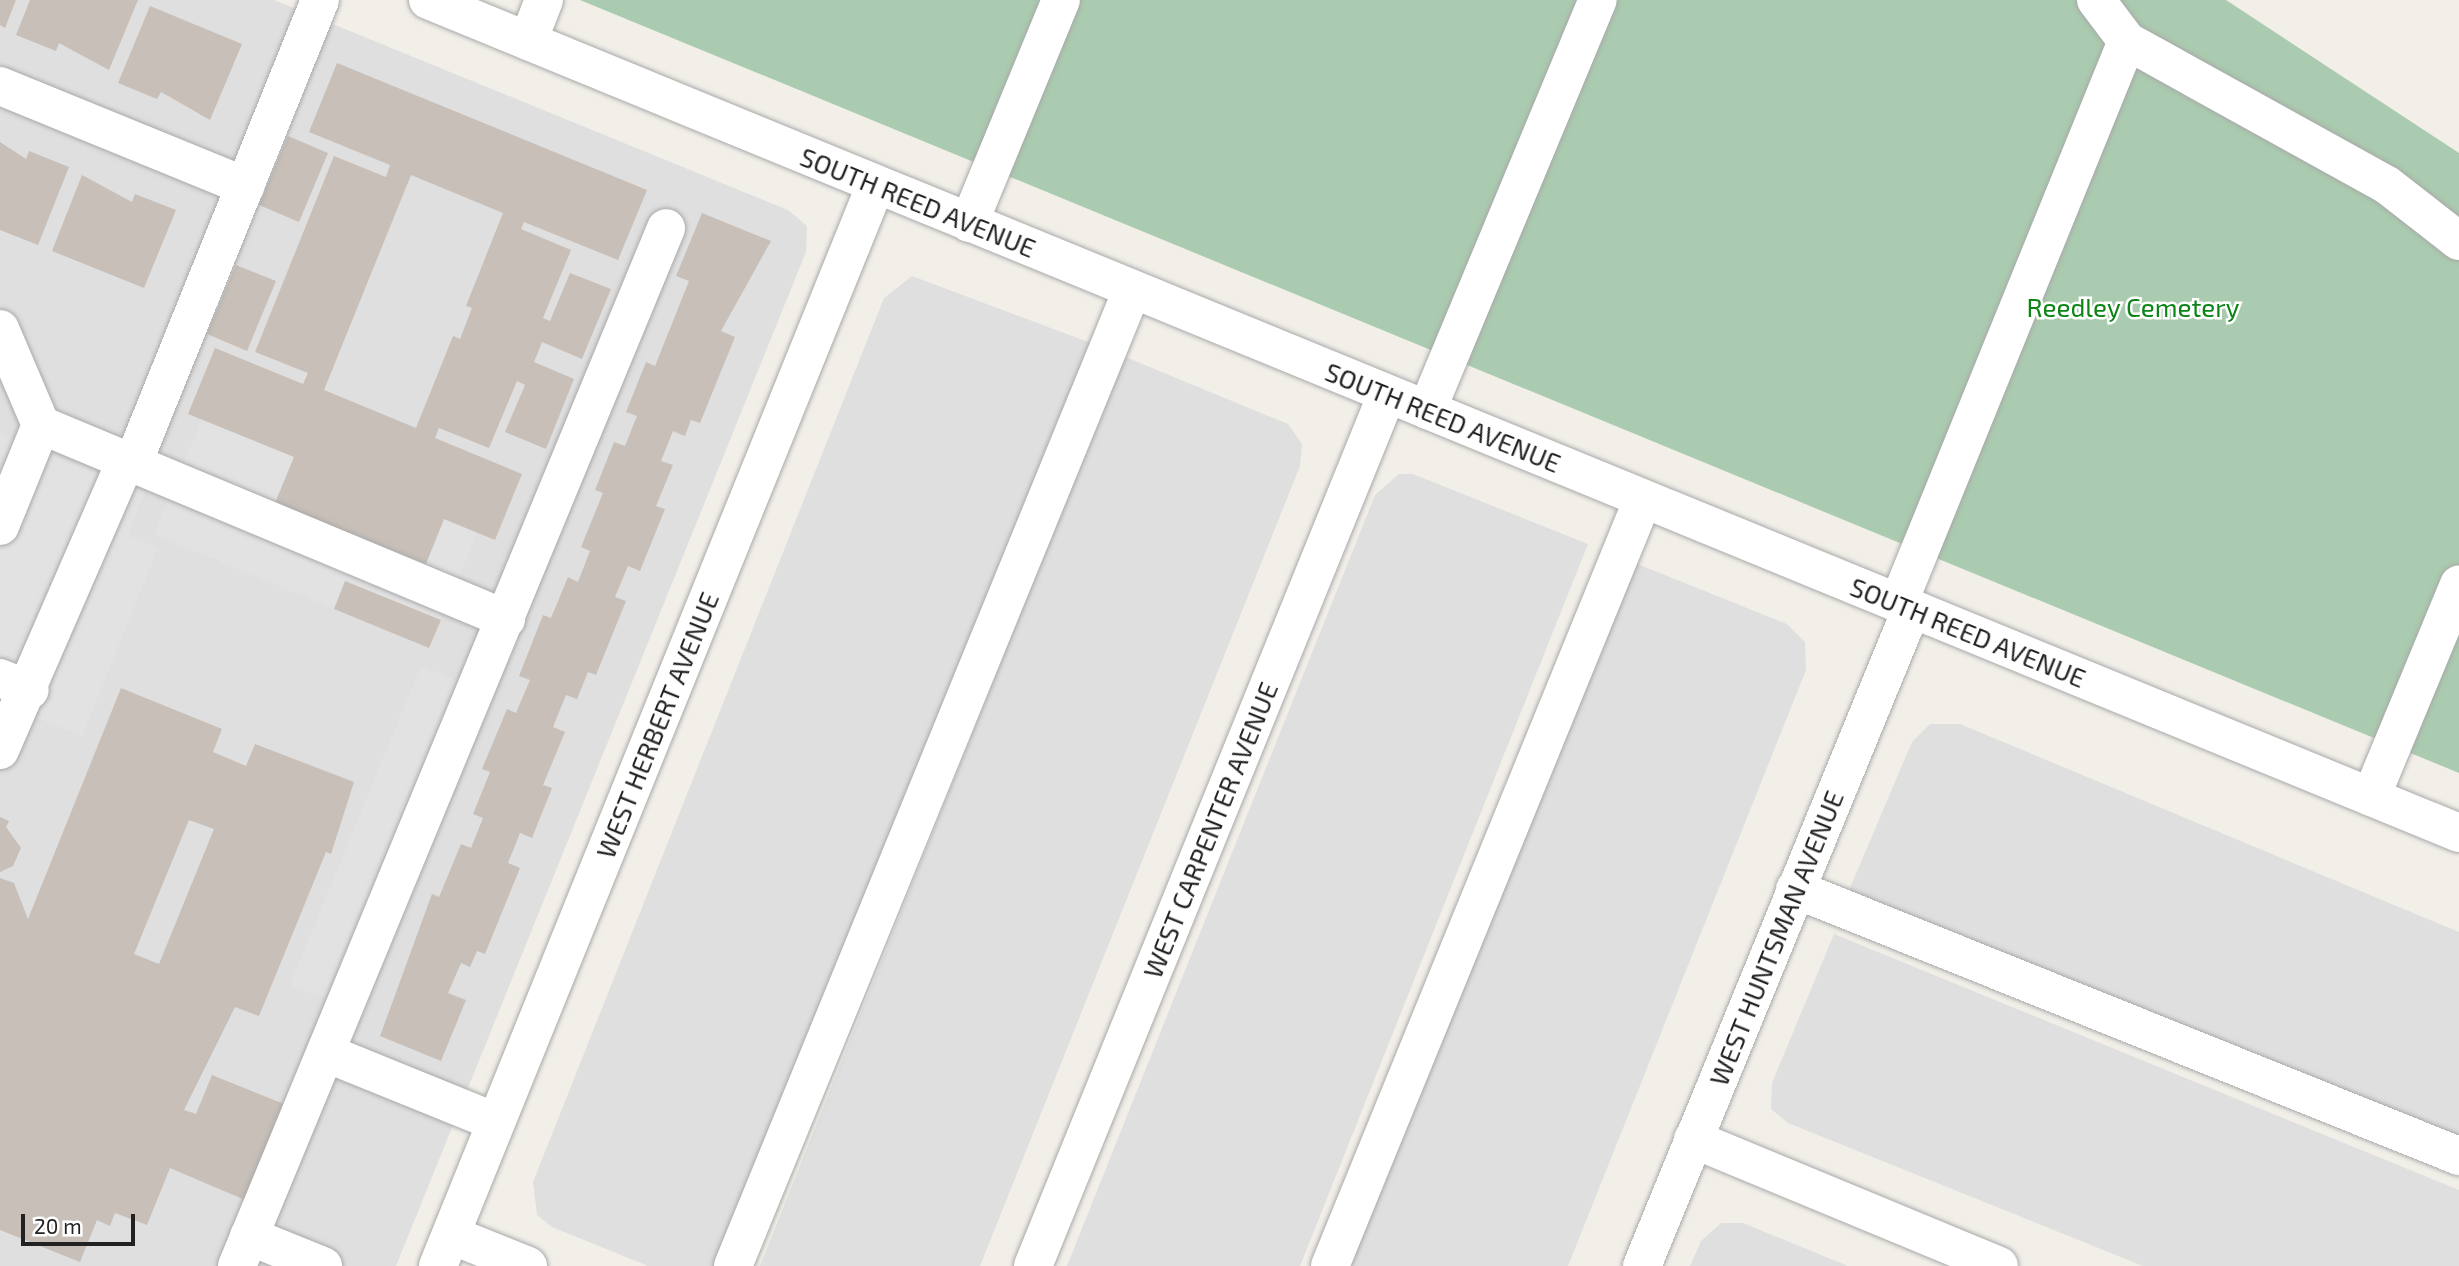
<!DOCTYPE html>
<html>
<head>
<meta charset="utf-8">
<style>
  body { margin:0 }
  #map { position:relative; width:2459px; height:1266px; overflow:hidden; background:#f2efe9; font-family:"Exo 2",sans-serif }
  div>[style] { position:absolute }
  .residential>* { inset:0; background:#e0dfdf }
  .cemetery>* { inset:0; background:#aacbaf }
  .parking>* { inset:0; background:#e2e2e2 }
  .building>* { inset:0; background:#c7bfb8 }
  .roads { filter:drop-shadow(0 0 2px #a9a9a9) drop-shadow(0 0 2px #a9a9a9) }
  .minor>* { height:38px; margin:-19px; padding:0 19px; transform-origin:19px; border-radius:19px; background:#fff }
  span { translate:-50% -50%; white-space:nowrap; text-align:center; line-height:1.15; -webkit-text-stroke:5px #fff; paint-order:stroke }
  .street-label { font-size:26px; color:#222 }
  .park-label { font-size:26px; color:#0c8416 }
  .scale { position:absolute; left:21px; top:1214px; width:114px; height:32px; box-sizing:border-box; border:4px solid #222; border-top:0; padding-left:9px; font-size:21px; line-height:24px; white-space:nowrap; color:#222; -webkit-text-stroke:5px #fff; paint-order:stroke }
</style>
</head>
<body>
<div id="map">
  <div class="residential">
    <i style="clip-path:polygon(0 0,274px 0,788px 210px,807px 226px,806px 252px,396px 1266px,0 1266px)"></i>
    <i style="clip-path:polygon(912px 276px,1091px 343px,722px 1266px,648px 1266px,552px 1227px,537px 1215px,533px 1182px,884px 298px)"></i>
    <i style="clip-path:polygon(1123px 356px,1288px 424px,1302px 444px,1300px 466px,980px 1266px,760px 1266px)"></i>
    <i style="clip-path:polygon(1399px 474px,1413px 474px,1588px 544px,1300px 1266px,1067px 1266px,1375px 495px)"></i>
    <i style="clip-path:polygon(1620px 557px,1787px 624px,1805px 642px,1806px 670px,1568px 1266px,1337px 1266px)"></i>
    <i style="clip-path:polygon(1930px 724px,1960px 724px,2459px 932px,2459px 1153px,1844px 902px,1912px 742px)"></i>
    <i style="clip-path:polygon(1834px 934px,2459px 1190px,2459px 1266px,2143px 1266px,1788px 1123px,1771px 1109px,1772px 1083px)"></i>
    <i style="clip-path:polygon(1721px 1223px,1743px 1223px,1848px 1266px,1690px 1266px,1701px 1241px)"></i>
  </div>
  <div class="cemetery">
    <i style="clip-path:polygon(580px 0,2226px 0,2459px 153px,2459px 773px)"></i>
  </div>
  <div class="parking">
    <i style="clip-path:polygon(202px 419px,477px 533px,429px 648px,154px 534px)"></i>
    <i style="clip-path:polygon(0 433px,145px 492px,128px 535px,158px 548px,82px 736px,0 703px)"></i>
    <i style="clip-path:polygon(421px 666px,494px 696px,364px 1014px,290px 985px)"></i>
  </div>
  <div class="building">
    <i style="clip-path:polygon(0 0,16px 0,5px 28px,0 25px)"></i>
    <i style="clip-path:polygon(30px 0,138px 0,109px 70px,59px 43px,56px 51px,16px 35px)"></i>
    <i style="clip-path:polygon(150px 6px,242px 44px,210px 120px,161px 92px,157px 99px,118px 83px)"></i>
    <i style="clip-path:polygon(evenodd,337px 63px,647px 190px,618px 260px,524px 222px,521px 229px,571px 250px,543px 318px,550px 321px,570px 273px,611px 289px,582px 359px,542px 342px,534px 362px,574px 379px,546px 449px,505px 432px,525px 385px,517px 381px,489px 448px,439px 428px,435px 438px,522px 474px,495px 540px,444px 519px,426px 564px,275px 503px,294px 457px,188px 414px,215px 348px,303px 384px,308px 373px,255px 352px,334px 156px,386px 177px,390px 165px,309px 132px,337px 63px,411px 175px,503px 213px,466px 306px,472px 308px,460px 339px,453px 336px,416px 428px,324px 390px,411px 175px)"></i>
    <i style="clip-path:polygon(288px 136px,328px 153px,299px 222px,259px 205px)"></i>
    <i style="clip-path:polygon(0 142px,26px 159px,29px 151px,69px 167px,38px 245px,0 230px)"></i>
    <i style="clip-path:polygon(82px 175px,132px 202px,135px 194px,176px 210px,144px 288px,52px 251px)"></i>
    <i style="clip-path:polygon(702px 213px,771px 241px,721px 331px,735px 337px,700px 423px,691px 420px,685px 436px,673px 431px,661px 461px,673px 465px,656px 506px,665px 509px,640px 571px,628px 566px,615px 597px,626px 601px,596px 675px,588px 672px,577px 699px,566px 695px,553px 727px,565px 732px,543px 785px,552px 788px,532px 838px,520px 833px,508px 863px,520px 868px,485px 954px,477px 951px,470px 967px,461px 963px,448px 993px,466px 1000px,441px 1061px,380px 1036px,432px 894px,439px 897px,461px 844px,471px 848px,483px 818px,473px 814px,490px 772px,482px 769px,507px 709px,516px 713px,530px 680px,519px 676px,543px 615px,551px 618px,568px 577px,578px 582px,590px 551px,581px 547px,603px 493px,595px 490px,614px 442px,625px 446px,637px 416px,626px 412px,646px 362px,655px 366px,689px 281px,676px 276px)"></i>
    <i style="clip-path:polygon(236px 265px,276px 281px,247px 351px,207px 334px)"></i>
    <i style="clip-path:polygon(345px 581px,441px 620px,429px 648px,334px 609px)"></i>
    <i style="clip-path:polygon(evenodd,121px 688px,222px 729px,213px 752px,246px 766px,255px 744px,354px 782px,331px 854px,326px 852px,259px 1016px,235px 1007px,184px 1110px,196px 1114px,212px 1075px,284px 1104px,245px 1200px,170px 1168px,147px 1225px,115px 1213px,110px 1226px,97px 1220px,80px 1262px,0 1230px,0 878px,14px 883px,28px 919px,121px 688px,189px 820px,214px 829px,159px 964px,134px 954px,189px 820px)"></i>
    <i style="clip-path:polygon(0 817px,9px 821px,6px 827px,21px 848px,13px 866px,0 872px)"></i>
  </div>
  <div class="roads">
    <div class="minor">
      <i style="left:428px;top:0;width:2195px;rotate:22.3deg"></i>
      <i style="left:2096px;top:0;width:51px;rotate:52.9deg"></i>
      <i style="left:2127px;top:41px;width:297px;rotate:29deg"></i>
      <i style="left:2387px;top:185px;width:91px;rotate:37.9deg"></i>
      <i style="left:528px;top:41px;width:44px;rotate:-68.7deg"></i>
      <i style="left:0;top:86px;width:265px;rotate:22.2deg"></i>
      <i style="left:969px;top:223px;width:241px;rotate:-67.6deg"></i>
      <i style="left:0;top:329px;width:104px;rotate:66.9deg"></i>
      <i style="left:41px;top:425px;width:504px;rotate:22.65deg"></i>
      <i style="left:1427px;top:410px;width:444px;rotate:-67.4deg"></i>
      <i style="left:133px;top:463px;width:499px;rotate:-68deg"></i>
      <i style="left:0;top:526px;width:109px;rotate:-67.9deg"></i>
      <i style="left:1898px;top:604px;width:608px;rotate:-67.87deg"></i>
      <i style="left:0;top:678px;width:32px;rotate:22deg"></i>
      <i style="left:0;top:750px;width:316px;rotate:-66.5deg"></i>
      <i style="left:2371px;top:797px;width:230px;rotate:-67.5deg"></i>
      <i style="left:1795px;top:889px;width:716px;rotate:21.91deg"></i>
      <i style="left:326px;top:1053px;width:183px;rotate:22.1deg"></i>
      <i style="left:1693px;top:1139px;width:331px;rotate:22.5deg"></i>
      <i style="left:451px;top:1235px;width:83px;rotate:21.9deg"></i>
      <i style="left:249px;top:1236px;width:80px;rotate:22.1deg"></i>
      <i style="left:237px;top:1266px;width:1123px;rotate:-67.54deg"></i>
      <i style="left:438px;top:1266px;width:1167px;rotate:-67.96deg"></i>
      <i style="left:733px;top:1266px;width:1054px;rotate:-67.76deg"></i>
      <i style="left:1033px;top:1266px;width:941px;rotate:-67.9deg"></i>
      <i style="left:1330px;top:1266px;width:828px;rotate:-67.8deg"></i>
      <i style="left:1642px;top:1266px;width:709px;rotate:-67.7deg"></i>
    </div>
  </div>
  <div class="street-label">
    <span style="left:918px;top:202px;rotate:22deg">SOUTH REED AVENUE</span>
    <span style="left:1443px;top:417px;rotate:22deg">SOUTH REED AVENUE</span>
    <span style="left:1968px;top:632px;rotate:22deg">SOUTH REED AVENUE</span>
    <span style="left:657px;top:725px;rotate:-68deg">WEST HERBERT AVENUE</span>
    <span style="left:1210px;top:830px;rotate:-68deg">WEST CARPENTER AVENUE</span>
    <span style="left:1776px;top:938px;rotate:-68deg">WEST HUNTSMAN AVENUE</span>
  </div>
  <div class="park-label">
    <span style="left:2133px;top:307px">Reedley Cemetery</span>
  </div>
  <div class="scale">20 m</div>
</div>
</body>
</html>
